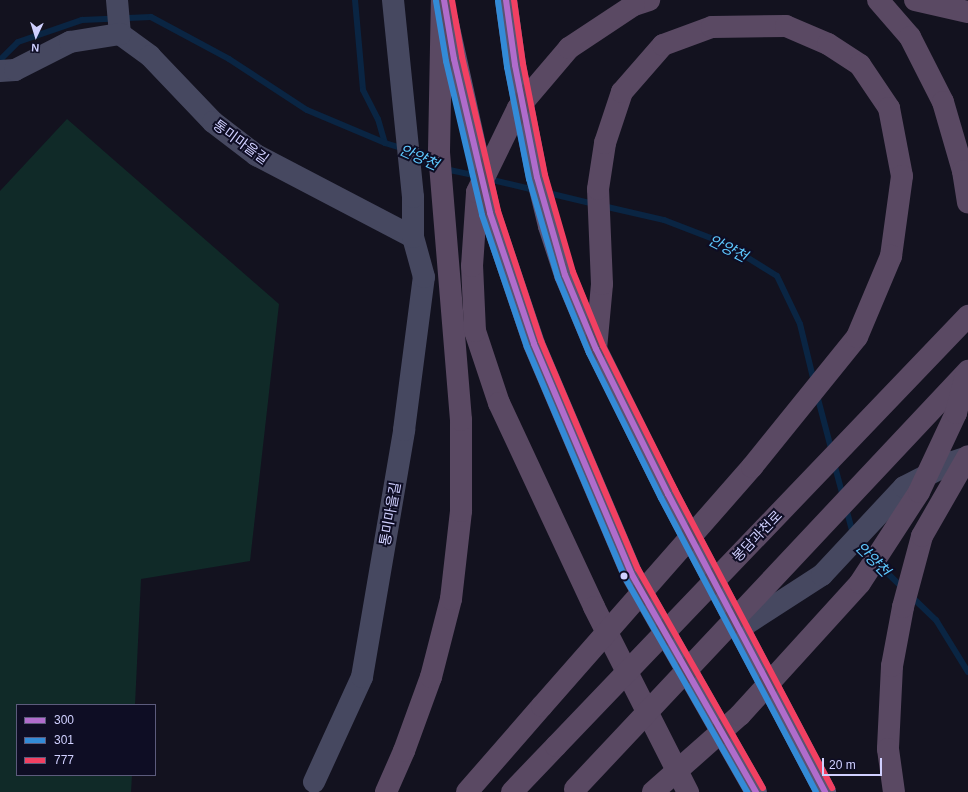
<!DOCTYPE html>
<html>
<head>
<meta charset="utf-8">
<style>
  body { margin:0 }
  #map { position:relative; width:968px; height:792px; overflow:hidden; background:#13121f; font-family:Helvetica,"Noto Sans KR",sans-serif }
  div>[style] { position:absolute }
  .green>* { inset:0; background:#102a28 }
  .stream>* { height:6px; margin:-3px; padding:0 3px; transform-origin:3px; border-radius:3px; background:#0a2543 }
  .minor>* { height:22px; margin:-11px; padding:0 11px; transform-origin:11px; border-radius:11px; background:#464860 }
  .major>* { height:22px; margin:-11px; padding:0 11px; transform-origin:11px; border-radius:11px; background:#5a5372 }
  .highway>* { height:22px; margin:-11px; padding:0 11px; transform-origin:11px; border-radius:11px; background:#5a4963 }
  .highway-bridge>* { height:22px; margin:-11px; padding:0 11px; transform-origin:11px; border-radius:11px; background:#5a4963 }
  .bus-1>* { height:6px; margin:-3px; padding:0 3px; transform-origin:3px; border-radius:3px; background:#b06ccc }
  .bus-2>* { height:6px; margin:-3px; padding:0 3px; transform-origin:3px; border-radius:3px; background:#338bd7 }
  .bus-3>* { height:6px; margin:-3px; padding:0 3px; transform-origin:3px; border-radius:3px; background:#f24062 }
  .dots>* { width:11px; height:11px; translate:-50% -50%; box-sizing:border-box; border:2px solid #0e0d24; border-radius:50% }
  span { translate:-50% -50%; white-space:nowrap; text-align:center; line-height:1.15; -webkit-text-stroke:4px #0e0d24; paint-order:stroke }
  .street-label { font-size:14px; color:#d0d0ff }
  .water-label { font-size:15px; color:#5ec9ff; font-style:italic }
  .legend { position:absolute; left:16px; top:704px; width:140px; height:72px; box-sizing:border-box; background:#0e0d24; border:1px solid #5c5b7c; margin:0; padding:5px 7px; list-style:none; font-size:12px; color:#d0d0ff }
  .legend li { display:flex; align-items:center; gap:8px; height:20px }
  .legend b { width:20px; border:1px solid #5c5b7c }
  .north { position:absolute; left:16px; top:16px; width:40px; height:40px; -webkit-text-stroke:3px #0e0d24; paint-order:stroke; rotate:184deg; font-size:11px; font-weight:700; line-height:16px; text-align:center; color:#d0d0ff }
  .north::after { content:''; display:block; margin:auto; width:14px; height:18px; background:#d0d0ff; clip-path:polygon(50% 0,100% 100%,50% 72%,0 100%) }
  .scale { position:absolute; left:822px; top:758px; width:60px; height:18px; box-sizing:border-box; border:2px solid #d0d0ff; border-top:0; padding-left:5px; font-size:12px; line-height:14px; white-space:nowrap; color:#d0d0ff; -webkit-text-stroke:3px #0e0d24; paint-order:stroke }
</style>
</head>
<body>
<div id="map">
  <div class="green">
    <i style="clip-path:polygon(67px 119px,279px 304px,250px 561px,141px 579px,135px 705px,17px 705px,17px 775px,132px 775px,131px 792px,0 792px,0 191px)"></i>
  </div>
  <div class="stream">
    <i style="left:355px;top:0;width:90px;rotate:84.9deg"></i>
    <i style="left:363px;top:90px;width:33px;rotate:63deg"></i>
    <i style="left:378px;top:119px;width:25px;rotate:74deg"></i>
    <i style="left:385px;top:143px;width:21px;rotate:17deg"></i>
    <i style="left:0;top:60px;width:25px;rotate:-45deg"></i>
    <i style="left:18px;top:42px;width:68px;rotate:-19deg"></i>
    <i style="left:82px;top:20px;width:69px;rotate:-2.5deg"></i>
    <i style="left:151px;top:17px;width:89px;rotate:28.3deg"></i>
    <i style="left:229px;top:59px;width:93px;rotate:33.2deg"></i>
    <i style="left:307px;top:110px;width:85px;rotate:22.9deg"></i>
    <i style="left:415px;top:155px;width:24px;rotate:30deg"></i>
    <i style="left:445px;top:169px;width:33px;rotate:12deg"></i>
    <i style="left:488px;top:179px;width:48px;rotate:13.2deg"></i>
    <i style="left:544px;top:192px;width:51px;rotate:13.5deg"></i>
    <i style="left:603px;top:206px;width:63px;rotate:12.9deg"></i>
    <i style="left:664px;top:220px;width:64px;rotate:21deg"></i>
    <i style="left:724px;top:243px;width:62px;rotate:31.9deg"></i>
    <i style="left:777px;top:276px;width:53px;rotate:64.4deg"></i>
    <i style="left:800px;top:324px;width:60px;rotate:76.4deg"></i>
    <i style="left:817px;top:395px;width:59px;rotate:75.3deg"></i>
    <i style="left:834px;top:463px;width:35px;rotate:75deg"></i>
    <i style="left:846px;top:508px;width:28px;rotate:75deg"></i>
    <i style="left:856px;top:544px;width:21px;rotate:43deg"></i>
    <i style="left:878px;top:564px;width:35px;rotate:44deg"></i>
    <i style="left:911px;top:596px;width:35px;rotate:44deg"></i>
    <i style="left:936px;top:620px;width:61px;rotate:58.4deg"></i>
  </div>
  <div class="minor">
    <i style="left:117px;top:0;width:34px;rotate:85deg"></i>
    <i style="left:120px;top:34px;width:37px;rotate:36deg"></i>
    <i style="left:150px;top:56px;width:91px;rotate:46.3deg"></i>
    <i style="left:213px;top:122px;width:54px;rotate:37.5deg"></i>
    <i style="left:256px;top:155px;width:177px;rotate:27.6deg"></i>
    <i style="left:0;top:71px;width:15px;rotate:-4deg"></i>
    <i style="left:15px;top:70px;width:62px;rotate:-27deg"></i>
    <i style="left:70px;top:42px;width:51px;rotate:-9.1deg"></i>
    <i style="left:740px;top:628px;width:98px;rotate:-32.9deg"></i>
    <i style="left:822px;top:575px;width:120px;rotate:-47deg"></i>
    <i style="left:904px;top:487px;width:55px;rotate:-27deg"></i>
    <i style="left:953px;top:462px;width:16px;rotate:-18deg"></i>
    <i style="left:314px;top:782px;width:115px;rotate:-65.4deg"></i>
    <i style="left:362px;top:677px;width:251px;rotate:-80.3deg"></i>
    <i style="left:404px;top:430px;width:154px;rotate:-82.6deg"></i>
    <i style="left:424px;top:277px;width:41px;rotate:-105.4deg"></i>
    <i style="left:413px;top:237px;width:40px;rotate:-90deg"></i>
    <i style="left:413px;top:197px;width:198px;rotate:-95.8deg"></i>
  </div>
  <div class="major">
    <i style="left:506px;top:0;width:66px;rotate:82.1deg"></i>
    <i style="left:515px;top:65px;width:114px;rotate:78.9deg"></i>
    <i style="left:537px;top:177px;width:50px;rotate:76.2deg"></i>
    <i style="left:549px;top:226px;width:52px;rotate:71.9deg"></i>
    <i style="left:565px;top:275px;width:80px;rotate:67.3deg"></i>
    <i style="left:596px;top:349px;width:162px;rotate:63.6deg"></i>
    <i style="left:668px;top:494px;width:337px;rotate:62.2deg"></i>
    <i style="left:447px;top:19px;width:199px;rotate:77.5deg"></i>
    <i style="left:490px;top:213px;width:138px;rotate:71.4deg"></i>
    <i style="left:534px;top:344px;width:249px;rotate:67deg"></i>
    <i style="left:631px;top:573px;width:252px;rotate:60.3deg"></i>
  </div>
  <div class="highway">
    <i style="left:878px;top:0;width:49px;rotate:49.1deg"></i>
    <i style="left:910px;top:37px;width:73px;rotate:63.1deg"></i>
    <i style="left:943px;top:102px;width:72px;rotate:73.8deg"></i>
    <i style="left:963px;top:171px;width:32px;rotate:81deg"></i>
    <i style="left:915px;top:0;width:54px;rotate:12.8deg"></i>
    <i style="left:634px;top:5px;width:16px;rotate:-18deg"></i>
    <i style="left:475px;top:331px;width:76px;rotate:71.6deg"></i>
    <i style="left:499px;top:403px;width:225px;rotate:65deg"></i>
    <i style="left:594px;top:607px;width:208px;rotate:63.1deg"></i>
    <i style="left:596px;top:349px;width:65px;rotate:-84.7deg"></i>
    <i style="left:602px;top:284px;width:95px;rotate:-92.4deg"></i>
    <i style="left:598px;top:189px;width:47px;rotate:-81.3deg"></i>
    <i style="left:605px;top:143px;width:54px;rotate:-71.6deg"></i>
    <i style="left:622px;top:92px;width:62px;rotate:-48.9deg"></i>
    <i style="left:663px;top:45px;width:52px;rotate:-20.2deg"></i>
    <i style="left:712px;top:27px;width:74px;rotate:-0.8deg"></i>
    <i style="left:786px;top:26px;width:46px;rotate:23.2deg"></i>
    <i style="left:828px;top:44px;width:38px;rotate:33deg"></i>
    <i style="left:860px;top:65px;width:52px;rotate:56deg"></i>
    <i style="left:889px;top:108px;width:69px;rotate:79.2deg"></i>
    <i style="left:902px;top:176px;width:81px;rotate:97.8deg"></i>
    <i style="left:892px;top:666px;width:83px;rotate:92.8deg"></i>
    <i style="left:888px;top:749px;width:43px;rotate:82.1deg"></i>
    <i style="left:386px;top:792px;width:45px;rotate:-66.3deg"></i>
    <i style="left:404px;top:751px;width:79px;rotate:-70deg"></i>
    <i style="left:431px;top:677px;width:81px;rotate:-75.6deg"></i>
    <i style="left:451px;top:599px;width:89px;rotate:-83.5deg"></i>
    <i style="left:461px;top:511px;width:91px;rotate:-90deg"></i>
    <i style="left:461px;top:420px;width:270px;rotate:-94.7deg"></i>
    <i style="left:439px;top:151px;width:151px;rotate:-88.9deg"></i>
    <i style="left:467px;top:792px;width:114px;rotate:-48.9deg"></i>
    <i style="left:512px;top:792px;width:64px;rotate:-46.3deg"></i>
  </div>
  <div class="highway-bridge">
    <i style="left:475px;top:331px;width:65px;rotate:-92.6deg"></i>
    <i style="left:472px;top:266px;width:74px;rotate:-86.1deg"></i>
    <i style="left:477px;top:192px;width:93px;rotate:-64deg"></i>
    <i style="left:518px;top:108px;width:79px;rotate:-49.6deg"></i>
    <i style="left:569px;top:48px;width:78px;rotate:-33.5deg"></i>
    <i style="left:892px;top:666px;width:60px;rotate:-79.4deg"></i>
    <i style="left:903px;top:607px;width:73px;rotate:-75deg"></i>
    <i style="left:922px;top:536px;width:92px;rotate:-60.1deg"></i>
    <i style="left:542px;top:706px;width:318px;rotate:-48.7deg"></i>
    <i style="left:752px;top:467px;width:167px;rotate:-51.1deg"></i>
    <i style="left:857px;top:337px;width:88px;rotate:-67.2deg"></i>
    <i style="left:556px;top:746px;width:596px;rotate:-46.22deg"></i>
    <i style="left:575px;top:789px;width:574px;rotate:-46.77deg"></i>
    <i style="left:653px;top:792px;width:116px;rotate:-41.5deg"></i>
    <i style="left:740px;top:715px;width:178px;rotate:-47.7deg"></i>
    <i style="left:860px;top:583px;width:108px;rotate:-57deg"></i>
    <i style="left:919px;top:492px;width:87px;rotate:-64.9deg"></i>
    <i style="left:956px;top:413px;width:40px;rotate:-75.6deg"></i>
  </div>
  <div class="bus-1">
    <i style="left:444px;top:0;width:60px;rotate:80.4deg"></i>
    <i style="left:454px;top:59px;width:158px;rotate:76.8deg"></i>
    <i style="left:490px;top:213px;width:138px;rotate:71.4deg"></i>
    <i style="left:534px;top:344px;width:249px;rotate:67deg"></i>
    <i style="left:631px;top:573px;width:252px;rotate:60.3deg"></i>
    <i style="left:506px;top:0;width:66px;rotate:82.1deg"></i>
    <i style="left:515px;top:65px;width:114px;rotate:78.9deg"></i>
    <i style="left:537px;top:177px;width:102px;rotate:74.1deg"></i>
    <i style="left:565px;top:275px;width:80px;rotate:67.3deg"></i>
    <i style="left:596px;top:349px;width:162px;rotate:63.6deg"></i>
    <i style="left:668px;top:494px;width:337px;rotate:62.2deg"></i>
  </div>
  <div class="bus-2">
    <i style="left:436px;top:1px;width:61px;rotate:80.5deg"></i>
    <i style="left:446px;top:61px;width:158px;rotate:76.8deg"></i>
    <i style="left:482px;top:215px;width:139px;rotate:71.2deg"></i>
    <i style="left:527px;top:347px;width:249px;rotate:67deg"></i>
    <i style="left:624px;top:576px;width:249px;rotate:60.3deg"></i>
    <i style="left:498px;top:1px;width:67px;rotate:82.2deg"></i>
    <i style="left:507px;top:67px;width:114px;rotate:78.9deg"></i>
    <i style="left:529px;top:179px;width:103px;rotate:73.7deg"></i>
    <i style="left:558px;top:278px;width:81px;rotate:67.5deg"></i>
    <i style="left:589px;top:353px;width:162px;rotate:63.6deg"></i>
    <i style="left:661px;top:498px;width:332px;rotate:62.2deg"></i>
  </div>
  <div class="bus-3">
    <i style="left:452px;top:0;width:58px;rotate:80deg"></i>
    <i style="left:462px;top:57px;width:158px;rotate:76.8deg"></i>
    <i style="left:498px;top:211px;width:137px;rotate:71.7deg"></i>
    <i style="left:541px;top:341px;width:248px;rotate:67deg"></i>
    <i style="left:638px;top:569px;width:252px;rotate:60.3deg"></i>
    <i style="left:514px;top:0;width:65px;rotate:82deg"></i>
    <i style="left:523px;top:64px;width:113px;rotate:78.8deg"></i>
    <i style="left:545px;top:175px;width:101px;rotate:73.9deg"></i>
    <i style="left:573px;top:272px;width:80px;rotate:67.9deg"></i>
    <i style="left:603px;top:346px;width:161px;rotate:63.4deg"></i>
    <i style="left:675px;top:490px;width:337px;rotate:62.2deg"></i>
  </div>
  <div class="dots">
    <i style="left:624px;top:576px;background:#d0d0ff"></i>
  </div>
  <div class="street-label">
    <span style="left:241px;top:142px;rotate:36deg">통미마을길</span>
    <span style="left:390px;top:514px;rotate:-80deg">통미마을길</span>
    <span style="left:757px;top:536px;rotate:-46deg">봉담과천로</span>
  </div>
  <div class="water-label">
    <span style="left:419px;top:157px;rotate:24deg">안양천</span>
    <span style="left:728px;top:248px;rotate:27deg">안양천</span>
    <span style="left:873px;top:559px;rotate:45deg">안양천</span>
  </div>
  <ul class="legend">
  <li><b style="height:5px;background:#b06ccc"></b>300</li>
  <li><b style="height:5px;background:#338bd7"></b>301</li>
  <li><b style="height:5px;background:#f24062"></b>777</li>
  </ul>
  <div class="north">N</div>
  <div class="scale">20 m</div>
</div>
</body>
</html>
